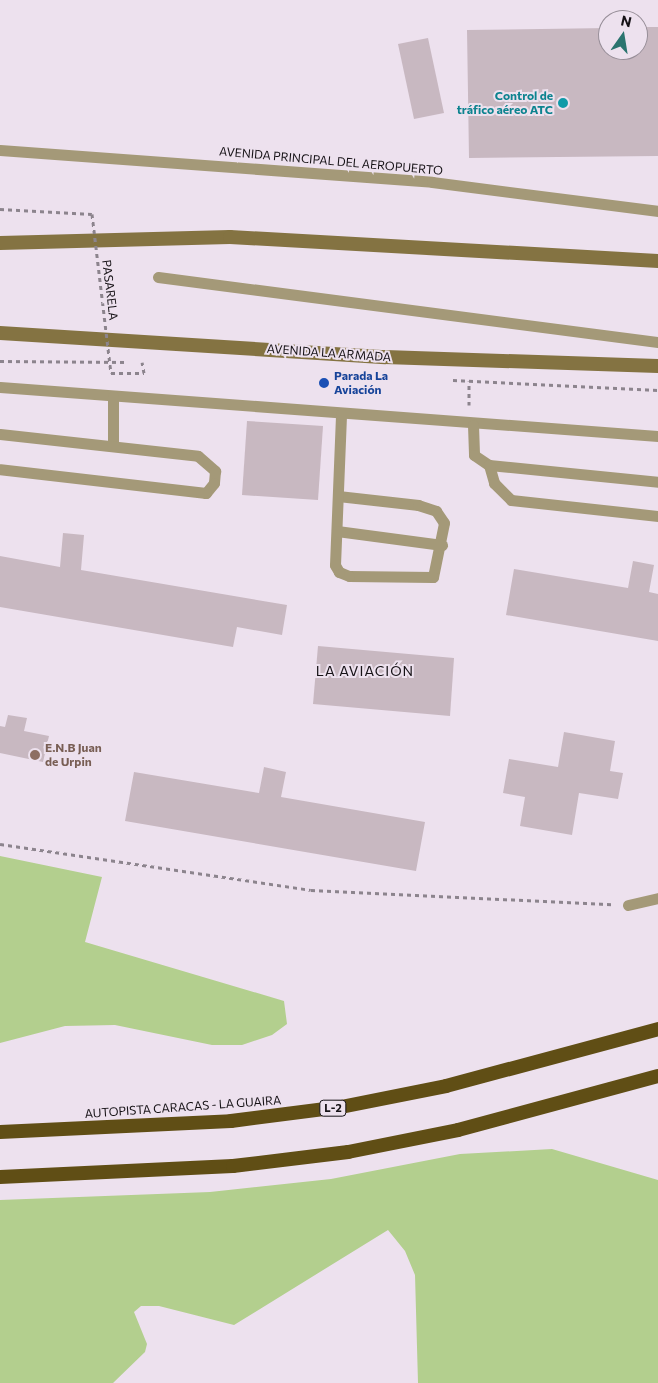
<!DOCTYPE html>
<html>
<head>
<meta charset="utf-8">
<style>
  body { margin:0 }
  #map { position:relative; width:658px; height:1383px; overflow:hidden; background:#ede1ee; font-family:Commissioner,sans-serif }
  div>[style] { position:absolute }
  .green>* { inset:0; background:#b3cf8e }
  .building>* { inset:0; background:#c8b8c1 }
  .path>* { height:3px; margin-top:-1.5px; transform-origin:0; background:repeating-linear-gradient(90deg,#8c848d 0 4px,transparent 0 8px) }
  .service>* { height:11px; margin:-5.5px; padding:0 5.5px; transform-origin:5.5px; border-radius:5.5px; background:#a49978 }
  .secondary>* { height:14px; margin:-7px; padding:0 7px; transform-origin:7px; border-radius:7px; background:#847342 }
  .trunk>* { height:14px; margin:-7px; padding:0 7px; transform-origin:7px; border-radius:7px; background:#604e15 }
  .path-bridge>* { height:3px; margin-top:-1.5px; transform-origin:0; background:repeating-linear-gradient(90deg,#8c848d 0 4px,transparent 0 8px) }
  .dots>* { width:14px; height:14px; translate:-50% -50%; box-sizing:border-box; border:2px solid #ede1ee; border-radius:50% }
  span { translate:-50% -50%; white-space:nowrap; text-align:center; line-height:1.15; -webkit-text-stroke:4px #ede1ee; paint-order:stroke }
  .shield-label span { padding:1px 4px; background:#ede1ee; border:1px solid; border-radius:4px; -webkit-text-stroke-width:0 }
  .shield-label { font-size:11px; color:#161216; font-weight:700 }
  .culture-label { font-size:12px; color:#0d838f; font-weight:700 }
  .right { translate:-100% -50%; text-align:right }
  .street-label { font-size:12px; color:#161216 }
  .transit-label { font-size:12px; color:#164399; font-weight:700 }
  .left { translate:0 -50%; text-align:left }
  .education-label { font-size:12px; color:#785e54; font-weight:700 }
  .neighbourhood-label { font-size:14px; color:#161216; letter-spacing:1px }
  .north { position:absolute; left:598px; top:10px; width:50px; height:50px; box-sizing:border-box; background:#ede1ee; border:1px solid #978e98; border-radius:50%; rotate:13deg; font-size:14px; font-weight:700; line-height:20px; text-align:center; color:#161216 }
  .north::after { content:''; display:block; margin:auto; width:18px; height:22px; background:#2b746f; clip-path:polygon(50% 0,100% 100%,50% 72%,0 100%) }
</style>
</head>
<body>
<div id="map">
  <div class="green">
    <i style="clip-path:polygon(0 856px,102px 877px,85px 942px,284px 1001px,287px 1024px,272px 1035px,242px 1045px,212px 1045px,115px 1025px,65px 1026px,0 1043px)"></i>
    <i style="clip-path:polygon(552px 1149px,658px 1180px,658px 1383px,418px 1383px,415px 1275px,405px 1251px,388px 1230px,234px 1325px,159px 1306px,141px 1306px,134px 1312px,147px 1344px,145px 1352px,113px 1383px,0 1383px,0 1200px,210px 1192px,331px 1179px,460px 1154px)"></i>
  </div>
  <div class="building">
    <i style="clip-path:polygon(638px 27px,658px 27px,658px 156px,469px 158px,467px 30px,608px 28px,608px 50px,638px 50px)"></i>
    <i style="clip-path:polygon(428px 38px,444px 113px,414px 119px,398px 44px)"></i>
    <i style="clip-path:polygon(247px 421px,323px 426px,318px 500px,242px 495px)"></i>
    <i style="clip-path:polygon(63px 533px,84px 535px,81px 570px,287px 605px,282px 635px,237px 627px,233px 647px,0 607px,0 556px,60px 567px)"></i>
    <i style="clip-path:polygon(633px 561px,654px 565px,649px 592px,658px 594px,658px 641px,506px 615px,514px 569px,628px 588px)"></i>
    <i style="clip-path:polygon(318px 646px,454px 658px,450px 716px,313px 704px)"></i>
    <i style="clip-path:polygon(8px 715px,27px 718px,24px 731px,49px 736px,43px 762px,0 753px,0 726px,5px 727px)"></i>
    <i style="clip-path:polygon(564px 732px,615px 741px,610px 771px,623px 773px,618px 799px,579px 793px,572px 835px,520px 826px,525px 797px,503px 793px,509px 759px,558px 767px)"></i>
    <i style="clip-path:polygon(264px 767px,286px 772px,281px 797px,425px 822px,416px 871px,125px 821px,134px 772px,259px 793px)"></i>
  </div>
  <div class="path">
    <i style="left:0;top:209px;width:92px;rotate:3.1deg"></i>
    <i style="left:0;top:361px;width:126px;rotate:0.5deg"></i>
    <i style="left:111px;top:373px;width:33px"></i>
    <i style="left:144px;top:373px;width:11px;rotate:-100deg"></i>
    <i style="left:453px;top:380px;width:205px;rotate:2.8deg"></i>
    <i style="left:469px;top:405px;width:24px;rotate:-90deg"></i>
    <i style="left:0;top:844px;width:314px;rotate:8.4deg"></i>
    <i style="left:311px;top:890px;width:301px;rotate:2.7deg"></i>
  </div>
  <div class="service">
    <i style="left:0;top:150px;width:433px;rotate:4.2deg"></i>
    <i style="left:432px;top:182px;width:228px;rotate:7.3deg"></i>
    <i style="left:158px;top:277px;width:504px;rotate:7.41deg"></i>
    <i style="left:0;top:387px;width:660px;rotate:4.26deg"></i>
    <i style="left:113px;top:396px;width:49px;rotate:90deg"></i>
    <i style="left:473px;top:425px;width:30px;rotate:88deg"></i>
    <i style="left:474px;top:455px;width:18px;rotate:34deg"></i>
    <i style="left:489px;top:465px;width:170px;rotate:5.7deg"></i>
    <i style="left:0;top:434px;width:199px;rotate:6.3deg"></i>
    <i style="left:198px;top:456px;width:23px;rotate:41deg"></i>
    <i style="left:215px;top:471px;width:12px;rotate:95deg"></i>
    <i style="left:214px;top:483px;width:13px;rotate:129deg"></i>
    <i style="left:206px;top:493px;width:207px;rotate:-173.4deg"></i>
    <i style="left:489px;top:465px;width:19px;rotate:74deg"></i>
    <i style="left:494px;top:483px;width:24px;rotate:45deg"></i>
    <i style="left:511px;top:500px;width:148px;rotate:6.2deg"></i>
    <i style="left:338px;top:496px;width:81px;rotate:6.4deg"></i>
    <i style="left:418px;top:505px;width:19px;rotate:18deg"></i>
    <i style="left:436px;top:511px;width:14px;rotate:56deg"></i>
    <i style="left:444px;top:523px;width:55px;rotate:101.5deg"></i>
    <i style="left:433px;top:577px;width:84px;rotate:-179.3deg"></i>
    <i style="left:349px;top:576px;width:11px;rotate:-158deg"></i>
    <i style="left:339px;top:572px;width:8px;rotate:-120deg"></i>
    <i style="left:335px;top:565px;width:151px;rotate:-87.7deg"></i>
    <i style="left:337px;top:531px;width:106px;rotate:7.6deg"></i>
    <i style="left:628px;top:905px;width:31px;rotate:-13deg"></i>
  </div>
  <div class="secondary">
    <i style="left:0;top:243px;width:230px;rotate:-1.5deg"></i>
    <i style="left:230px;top:237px;width:429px;rotate:3.2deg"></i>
    <i style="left:0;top:333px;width:386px;rotate:3.6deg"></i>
    <i style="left:385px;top:357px;width:273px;rotate:1.9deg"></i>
  </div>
  <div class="trunk">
    <i style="left:0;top:1132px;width:231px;rotate:-2.7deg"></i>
    <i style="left:231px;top:1121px;width:111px;rotate:-7.3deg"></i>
    <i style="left:341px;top:1107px;width:107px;rotate:-11.3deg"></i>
    <i style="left:446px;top:1086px;width:220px;rotate:-15deg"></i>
    <i style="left:0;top:1177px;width:233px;rotate:-2.7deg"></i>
    <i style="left:233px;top:1166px;width:116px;rotate:-6.9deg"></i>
    <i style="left:348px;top:1152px;width:112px;rotate:-11.3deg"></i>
    <i style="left:458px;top:1130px;width:207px;rotate:-15.1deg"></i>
  </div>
  <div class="path-bridge">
    <i style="left:92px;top:214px;width:160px;rotate:83.2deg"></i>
  </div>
  <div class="dots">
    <i style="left:563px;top:103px;background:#0f9aa8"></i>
    <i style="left:324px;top:383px;background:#1a4fb4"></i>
    <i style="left:35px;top:755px;background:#8d6e63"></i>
  </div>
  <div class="shield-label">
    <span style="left:333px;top:1108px">L-2</span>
  </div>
  <div class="culture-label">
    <span class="right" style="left:553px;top:103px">Control de<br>tráfico aéreo ATC</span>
  </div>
  <div class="street-label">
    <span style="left:331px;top:161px;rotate:5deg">AVENIDA PRINCIPAL DEL AEROPUERTO</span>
    <span style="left:110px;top:290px;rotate:83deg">PASARELA</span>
    <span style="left:329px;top:353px;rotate:4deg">AVENIDA LA ARMADA</span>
    <span style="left:183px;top:1107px;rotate:-4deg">AUTOPISTA CARACAS - LA GUAIRA</span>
  </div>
  <div class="transit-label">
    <span class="left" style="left:334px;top:383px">Parada La<br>Aviación</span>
  </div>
  <div class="education-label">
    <span class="left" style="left:45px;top:755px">E.N.B Juan<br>de Urpin</span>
  </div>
  <div class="neighbourhood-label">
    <span style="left:365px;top:671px">LA AVIACIÓN</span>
  </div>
  <div class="north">N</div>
</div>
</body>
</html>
